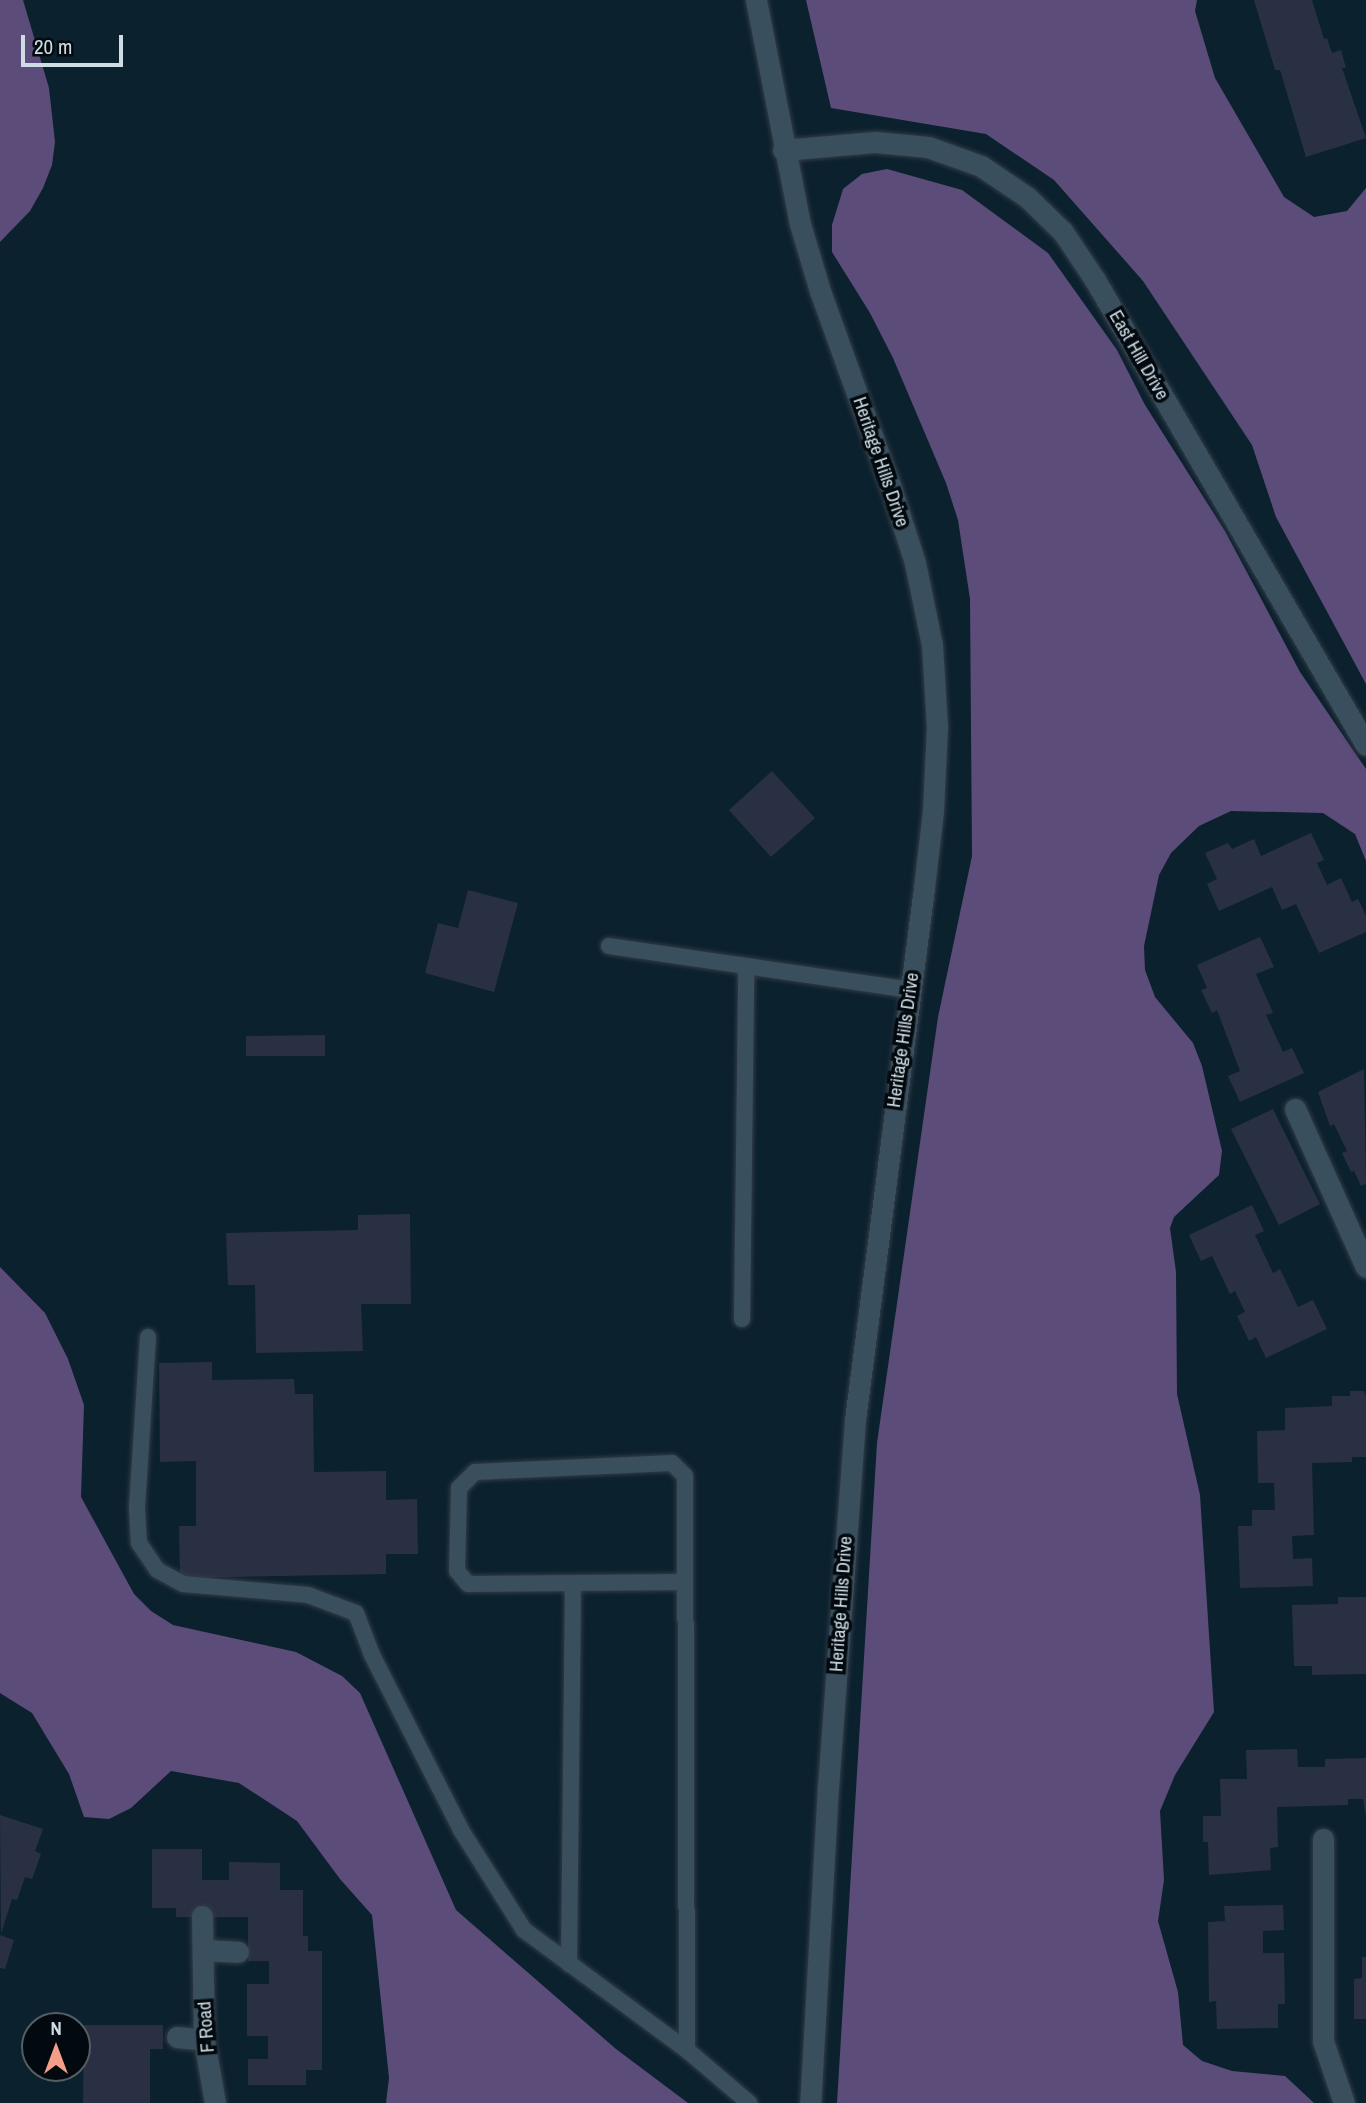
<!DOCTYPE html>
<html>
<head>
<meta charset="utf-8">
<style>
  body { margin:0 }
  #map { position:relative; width:1366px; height:2103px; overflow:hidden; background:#0c212e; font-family:"Archivo Narrow",sans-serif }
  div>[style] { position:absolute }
  .forest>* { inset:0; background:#5c4c79 }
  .building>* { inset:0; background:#293043 }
  .roads { filter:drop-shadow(0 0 2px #323c47) drop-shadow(0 0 2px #323c47) }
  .service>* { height:16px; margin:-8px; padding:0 8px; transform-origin:8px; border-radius:8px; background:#394f5d }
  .minor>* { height:21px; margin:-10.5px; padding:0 10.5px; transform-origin:10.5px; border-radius:10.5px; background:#394f5d }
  span { translate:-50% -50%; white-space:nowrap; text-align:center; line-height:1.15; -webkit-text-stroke:7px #030a0f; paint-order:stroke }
  .street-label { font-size:19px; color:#cfdce4 }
  .north { position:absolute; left:21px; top:2012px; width:70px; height:70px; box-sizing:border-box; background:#030a0f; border:2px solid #555e64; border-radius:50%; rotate:0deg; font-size:19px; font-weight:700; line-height:28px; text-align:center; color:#cfdce4 }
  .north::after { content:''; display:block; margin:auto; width:24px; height:32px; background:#f49e87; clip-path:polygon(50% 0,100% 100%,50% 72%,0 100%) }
  .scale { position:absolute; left:21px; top:35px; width:102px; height:32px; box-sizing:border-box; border:4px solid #cfdce4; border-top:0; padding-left:9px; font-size:21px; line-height:24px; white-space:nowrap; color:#cfdce4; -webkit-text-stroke:5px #030a0f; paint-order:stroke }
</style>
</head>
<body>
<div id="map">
  <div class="forest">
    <i style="clip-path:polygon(0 0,23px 0,49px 88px,55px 142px,52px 165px,43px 188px,30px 211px,0 242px)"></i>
    <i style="clip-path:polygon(806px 0,1197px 0,1195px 11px,1215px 78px,1284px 197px,1314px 217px,1347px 211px,1366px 188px,1366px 684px,1276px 517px,1252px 445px,1143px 281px,1054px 180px,986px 134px,831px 108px)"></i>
    <i style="clip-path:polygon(887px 169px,962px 190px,1048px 253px,1117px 350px,1145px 405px,1225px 531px,1300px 672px,1366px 769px,1366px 861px,1355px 834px,1323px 813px,1231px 811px,1199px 826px,1171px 853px,1159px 875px,1144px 946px,1145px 970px,1155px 997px,1193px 1043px,1202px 1066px,1222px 1151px,1219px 1175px,1174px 1217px,1170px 1228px,1176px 1272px,1177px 1394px,1200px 1495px,1214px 1712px,1175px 1775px,1160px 1811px,1164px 1880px,1158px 1921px,1178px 1992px,1183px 2045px,1202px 2061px,1232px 2071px,1285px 2076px,1314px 2103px,837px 2103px,877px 1443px,938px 1017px,972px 856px,970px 599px,958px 520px,946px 483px,893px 358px,870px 313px,832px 252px,832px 225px,843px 189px,862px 174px)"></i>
    <i style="clip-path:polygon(0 1267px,45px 1313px,68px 1359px,84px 1405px,81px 1497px,134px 1594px,151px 1611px,173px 1625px,296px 1652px,342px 1676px,360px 1693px,456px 1910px,616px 2049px,688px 2103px,386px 2103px,389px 2078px,372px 1915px,340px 1879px,297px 1821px,239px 1783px,171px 1771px,131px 1808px,109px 1819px,84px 1817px,69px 1774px,32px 1713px,0 1693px)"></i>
  </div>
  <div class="building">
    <i style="clip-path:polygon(1254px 0,1312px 0,1324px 39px,1327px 38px,1332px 53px,1341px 50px,1346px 68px,1342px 68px,1366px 138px,1306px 157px,1280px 70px,1275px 70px)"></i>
    <i style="clip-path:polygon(772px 771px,815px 818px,771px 857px,729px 810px)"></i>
    <i style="clip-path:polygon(1311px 833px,1324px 860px,1317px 863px,1327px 885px,1341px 878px,1352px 902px,1358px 899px,1366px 916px,1366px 932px,1319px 953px,1296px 904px,1282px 910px,1272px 887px,1219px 911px,1207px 884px,1217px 879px,1205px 853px,1228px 843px,1232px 849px,1254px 839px,1261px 856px)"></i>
    <i style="clip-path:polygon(468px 890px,518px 903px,494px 992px,425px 973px,438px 923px,458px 928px)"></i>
    <i style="clip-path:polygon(1260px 937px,1274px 967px,1256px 974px,1273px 1013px,1266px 1015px,1283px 1052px,1292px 1048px,1304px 1073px,1240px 1102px,1228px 1076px,1240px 1071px,1217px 1010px,1212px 1013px,1201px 990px,1207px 988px,1197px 965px)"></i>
    <i style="clip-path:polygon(325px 1035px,325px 1056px,246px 1056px,246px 1036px)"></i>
    <i style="clip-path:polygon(1364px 1069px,1366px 1184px,1361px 1186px,1354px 1171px,1351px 1172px,1342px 1153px,1347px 1151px,1334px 1124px,1330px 1126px,1318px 1092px)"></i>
    <i style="clip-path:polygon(1273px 1109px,1320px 1204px,1279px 1225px,1231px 1129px)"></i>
    <i style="clip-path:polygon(1252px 1205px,1264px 1231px,1255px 1235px,1273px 1273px,1280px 1269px,1298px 1307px,1313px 1300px,1327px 1329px,1266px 1358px,1256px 1337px,1249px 1341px,1237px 1316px,1245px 1312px,1235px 1291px,1230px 1294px,1212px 1256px,1201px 1261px,1189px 1235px)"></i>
    <i style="clip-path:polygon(410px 1214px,411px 1304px,361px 1304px,363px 1351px,256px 1353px,255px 1285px,228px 1285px,226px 1233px,358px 1230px,358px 1215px)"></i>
    <i style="clip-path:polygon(212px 1362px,212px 1380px,294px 1379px,295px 1394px,313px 1394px,314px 1472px,386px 1471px,386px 1500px,417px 1499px,418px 1554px,386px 1554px,386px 1574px,180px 1578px,179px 1526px,196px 1526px,196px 1461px,160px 1462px,159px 1363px)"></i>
    <i style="clip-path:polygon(1350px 1391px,1364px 1391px,1366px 1396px,1366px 1457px,1352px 1457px,1352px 1462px,1312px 1463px,1314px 1535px,1292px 1536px,1293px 1559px,1312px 1558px,1313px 1586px,1240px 1588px,1238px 1526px,1252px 1526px,1252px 1510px,1275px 1510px,1274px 1483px,1258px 1483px,1257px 1431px,1285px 1430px,1285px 1408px,1332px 1406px,1332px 1396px,1350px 1396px)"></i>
    <i style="clip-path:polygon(1338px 1597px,1366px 1597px,1366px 1674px,1312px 1675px,1312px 1666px,1294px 1666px,1292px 1605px,1338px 1604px)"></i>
    <i style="clip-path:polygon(1297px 1749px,1298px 1767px,1325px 1767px,1325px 1759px,1366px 1758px,1366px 1816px,1363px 1799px,1348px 1799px,1348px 1805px,1277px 1807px,1278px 1847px,1270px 1848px,1271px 1870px,1209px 1875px,1208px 1842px,1203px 1842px,1203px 1816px,1221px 1816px,1220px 1779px,1247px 1779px,1246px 1750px)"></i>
    <i style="clip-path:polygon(0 1815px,43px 1829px,35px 1851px,41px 1854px,32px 1879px,25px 1877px,17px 1900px,12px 1899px,1px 1934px)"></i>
    <i style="clip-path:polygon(152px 1849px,202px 1849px,202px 1880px,229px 1880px,229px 1862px,280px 1863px,280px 1890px,303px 1890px,303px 1936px,308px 1936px,308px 1951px,322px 1951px,322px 2070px,306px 2070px,306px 2085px,248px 2085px,248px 2059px,268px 2059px,268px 2036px,247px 2036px,247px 1984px,269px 1984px,269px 1961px,248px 1961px,248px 1917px,176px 1917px,176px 1908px,152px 1908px)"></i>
    <i style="clip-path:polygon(1283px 1905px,1284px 1930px,1263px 1931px,1263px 1953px,1284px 1953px,1285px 2004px,1278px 2004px,1278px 2028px,1217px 2029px,1216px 2001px,1209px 2002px,1208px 1922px,1225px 1921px,1224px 1906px)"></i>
    <i style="clip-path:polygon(0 1935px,14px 1940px,5px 1969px,0 1968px)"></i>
    <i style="clip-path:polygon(1362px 1957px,1366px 1957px,1366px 2019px,1354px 2019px,1354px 1979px,1362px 1978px)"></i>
    <i style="clip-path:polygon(84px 2025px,163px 2025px,163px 2049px,150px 2049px,150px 2103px,83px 2103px)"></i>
  </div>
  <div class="roads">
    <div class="service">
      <i style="left:609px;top:946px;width:304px;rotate:8.3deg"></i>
      <i style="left:742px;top:1319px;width:352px;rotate:-89.3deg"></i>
      <i style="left:148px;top:1337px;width:171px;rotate:93.7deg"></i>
      <i style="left:137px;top:1508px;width:35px;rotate:87deg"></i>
      <i style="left:139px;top:1543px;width:32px;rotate:56deg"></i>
      <i style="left:157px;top:1570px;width:30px;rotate:28deg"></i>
      <i style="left:183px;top:1584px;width:125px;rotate:5deg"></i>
      <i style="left:308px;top:1595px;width:51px;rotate:20.6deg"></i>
      <i style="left:356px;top:1613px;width:45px;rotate:69.1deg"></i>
      <i style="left:372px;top:1655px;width:196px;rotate:63deg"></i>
      <i style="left:461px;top:1830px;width:118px;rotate:57.8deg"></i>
      <i style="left:524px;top:1930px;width:202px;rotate:36.4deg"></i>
      <i style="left:687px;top:2050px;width:82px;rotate:40.5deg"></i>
      <i style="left:684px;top:1582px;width:216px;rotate:179.5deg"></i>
      <i style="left:468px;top:1584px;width:17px;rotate:-130deg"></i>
      <i style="left:457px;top:1571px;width:83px;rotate:-88.6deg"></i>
      <i style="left:459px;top:1488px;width:23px;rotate:-45deg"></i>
      <i style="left:475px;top:1472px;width:197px;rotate:-2.6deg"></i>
      <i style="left:672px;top:1463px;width:18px;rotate:45deg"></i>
      <i style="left:685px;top:1476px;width:574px;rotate:89.8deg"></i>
      <i style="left:569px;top:1964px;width:381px;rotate:-89.4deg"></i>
    </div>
    <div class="minor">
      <i style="left:756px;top:0;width:228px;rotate:78.9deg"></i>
      <i style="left:800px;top:224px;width:70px;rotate:73.4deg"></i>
      <i style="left:820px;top:291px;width:206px;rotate:70.2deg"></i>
      <i style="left:890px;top:485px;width:82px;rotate:72.2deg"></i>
      <i style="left:915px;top:563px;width:84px;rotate:78.3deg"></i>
      <i style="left:932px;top:645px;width:81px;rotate:86.5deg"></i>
      <i style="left:937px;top:726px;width:85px;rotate:92.7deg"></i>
      <i style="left:933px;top:811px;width:78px;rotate:96.7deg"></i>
      <i style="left:924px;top:888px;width:536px;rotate:97.39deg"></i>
      <i style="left:855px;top:1420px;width:367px;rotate:94.2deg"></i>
      <i style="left:828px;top:1786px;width:318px;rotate:93.2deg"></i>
      <i style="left:783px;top:150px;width:92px;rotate:-5deg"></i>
      <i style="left:875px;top:142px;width:53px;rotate:5.4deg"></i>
      <i style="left:928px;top:147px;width:56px;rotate:19.7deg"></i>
      <i style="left:981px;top:166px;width:55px;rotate:34deg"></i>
      <i style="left:1027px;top:197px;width:50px;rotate:44.2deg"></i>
      <i style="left:1063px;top:232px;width:58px;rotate:56.3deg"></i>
      <i style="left:1095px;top:280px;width:538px;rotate:59.77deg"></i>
      <i style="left:1295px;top:1109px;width:173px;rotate:65.8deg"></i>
      <i style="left:1323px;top:1839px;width:202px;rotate:90deg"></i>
      <i style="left:1323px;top:2041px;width:65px;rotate:71.3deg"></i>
      <i style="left:202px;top:1916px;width:124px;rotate:89.1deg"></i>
      <i style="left:204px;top:2040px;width:64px;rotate:80.1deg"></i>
      <i style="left:203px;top:1950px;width:35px;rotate:3deg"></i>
      <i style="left:177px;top:2037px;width:27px;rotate:6deg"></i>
    </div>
  </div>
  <div class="street-label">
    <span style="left:1139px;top:355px;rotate:60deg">East Hill Drive</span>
    <span style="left:881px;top:462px;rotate:71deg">Heritage Hills Drive</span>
    <span style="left:903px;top:1040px;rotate:-82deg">Heritage Hills Drive</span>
    <span style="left:841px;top:1604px;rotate:-86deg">Heritage Hills Drive</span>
    <span style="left:206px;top:2027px;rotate:-94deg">F Road</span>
  </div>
  <div class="north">N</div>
  <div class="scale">20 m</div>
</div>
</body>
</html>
